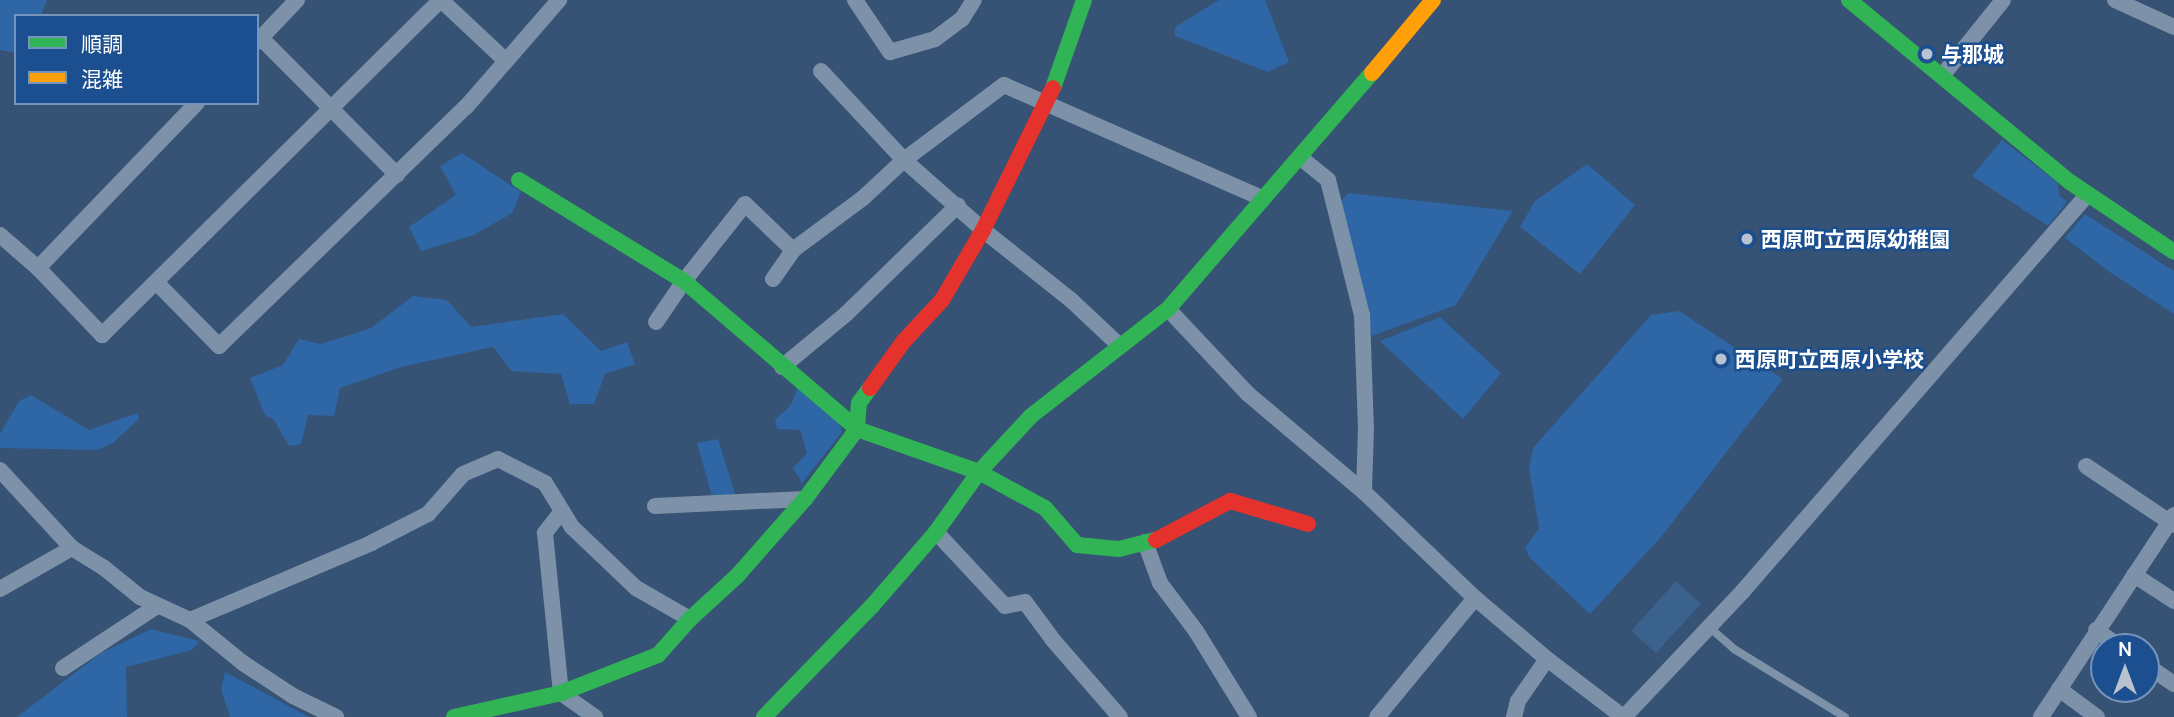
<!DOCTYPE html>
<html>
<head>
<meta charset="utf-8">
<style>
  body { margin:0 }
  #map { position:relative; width:2174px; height:717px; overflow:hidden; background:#365274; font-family:Manrope,"Noto Sans JP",sans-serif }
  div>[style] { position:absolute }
  .green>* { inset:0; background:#2f66a5 }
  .water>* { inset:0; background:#3b618d }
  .lane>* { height:8px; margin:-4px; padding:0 4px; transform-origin:4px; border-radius:4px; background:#7d92a8 }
  .street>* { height:16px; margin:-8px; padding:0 8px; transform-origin:8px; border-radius:8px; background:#7d92a8 }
  .fast>* { height:16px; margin:-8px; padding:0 8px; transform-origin:8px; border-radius:8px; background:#30b455 }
  .slow>* { height:16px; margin:-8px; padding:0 8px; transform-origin:8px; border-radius:8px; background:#ff9f0a }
  .jam>* { height:16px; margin:-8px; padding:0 8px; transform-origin:8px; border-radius:8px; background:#e5322d }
  .dots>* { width:19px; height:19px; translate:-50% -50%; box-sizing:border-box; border:4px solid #1b4f8f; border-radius:50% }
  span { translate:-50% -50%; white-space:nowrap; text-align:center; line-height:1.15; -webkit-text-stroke:5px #1b4f8f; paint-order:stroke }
  .poi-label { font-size:21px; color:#fff; font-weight:700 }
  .left { translate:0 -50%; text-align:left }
  .legend { position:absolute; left:14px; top:14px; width:245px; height:91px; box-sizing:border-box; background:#1b4f8f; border:2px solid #7695bc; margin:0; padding:9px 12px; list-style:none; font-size:21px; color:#fff }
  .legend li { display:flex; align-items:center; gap:14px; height:35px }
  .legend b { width:35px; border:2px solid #7695bc }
  .north { position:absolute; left:2090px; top:633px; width:70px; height:70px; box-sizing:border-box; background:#1b4f8f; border:2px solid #7695bc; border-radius:50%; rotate:0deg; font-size:19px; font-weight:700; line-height:28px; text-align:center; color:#fff }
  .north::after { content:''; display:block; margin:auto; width:24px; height:32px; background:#b9c2ce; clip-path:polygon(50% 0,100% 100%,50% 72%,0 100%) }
</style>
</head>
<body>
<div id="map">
  <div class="green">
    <i style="clip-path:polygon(0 0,47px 0,41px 16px,16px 16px,16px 53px,0 50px)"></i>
    <i style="clip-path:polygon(1219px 0,1265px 0,1289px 62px,1268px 72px,1175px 36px,1175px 27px)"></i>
    <i style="clip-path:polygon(2002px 140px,2057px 182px,2060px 196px,2067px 202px,2048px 226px,1972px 176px)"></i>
    <i style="clip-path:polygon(462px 153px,521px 192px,512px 213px,474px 235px,421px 251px,409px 227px,456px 195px,440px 166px)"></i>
    <i style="clip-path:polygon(1587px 164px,1635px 205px,1580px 274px,1520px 227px,1535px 201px)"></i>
    <i style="clip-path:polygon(1348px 193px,1513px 211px,1456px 305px,1372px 336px,1341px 201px)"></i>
    <i style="clip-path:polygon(2085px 214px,2174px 271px,2174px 314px,2111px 273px,2065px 238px)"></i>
    <i style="clip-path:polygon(413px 296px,447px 300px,471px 327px,563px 314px,601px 351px,627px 342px,635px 364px,605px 374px,594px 404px,570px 404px,561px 374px,511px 371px,493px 347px,401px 367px,340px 388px,334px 416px,308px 415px,301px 444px,289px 446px,274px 420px,265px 415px,250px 378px,283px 365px,299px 339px,321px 344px,371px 328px)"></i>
    <i style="clip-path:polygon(1679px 311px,1783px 379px,1661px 537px,1590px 614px,1530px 558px,1525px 548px,1539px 528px,1529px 468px,1533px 448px,1651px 315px)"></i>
    <i style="clip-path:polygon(1440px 317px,1501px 373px,1463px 419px,1380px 341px)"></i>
    <i style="clip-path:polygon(798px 388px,840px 424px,842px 432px,802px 483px,793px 468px,807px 453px,800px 430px,777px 429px,775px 420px,790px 406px)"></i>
    <i style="clip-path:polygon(31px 395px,89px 430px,137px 413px,139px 419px,113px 443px,97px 450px,0 448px,0 434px,19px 401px)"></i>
    <i style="clip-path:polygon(718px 439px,736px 497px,713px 500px,697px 443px)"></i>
    <i style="clip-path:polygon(151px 629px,199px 641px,192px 650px,126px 667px,127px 717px,17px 717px,101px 653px)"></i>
    <i style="clip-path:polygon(225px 672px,309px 717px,230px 717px,221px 689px)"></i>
  </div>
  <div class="water">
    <i style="clip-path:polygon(1676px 581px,1701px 604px,1656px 653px,1631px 631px)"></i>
  </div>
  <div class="lane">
    <i style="left:1709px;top:627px;width:33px;rotate:41deg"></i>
    <i style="left:1734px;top:649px;width:130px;rotate:31.5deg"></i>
  </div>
  <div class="street">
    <i style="left:855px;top:0;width:63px;rotate:56.1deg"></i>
    <i style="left:890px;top:52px;width:47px;rotate:-16.1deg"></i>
    <i style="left:935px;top:39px;width:34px;rotate:-37deg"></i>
    <i style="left:962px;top:19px;width:22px;rotate:-58deg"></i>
    <i style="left:2115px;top:0;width:65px;rotate:24.6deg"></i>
    <i style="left:261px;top:38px;width:193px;rotate:45.2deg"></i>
    <i style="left:257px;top:42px;width:58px;rotate:-46.4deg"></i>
    <i style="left:821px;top:71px;width:122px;rotate:47deg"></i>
    <i style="left:904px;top:160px;width:106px;rotate:41.5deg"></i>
    <i style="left:983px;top:230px;width:112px;rotate:38.5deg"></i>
    <i style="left:1071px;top:300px;width:67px;rotate:43.2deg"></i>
    <i style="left:1942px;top:76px;width:97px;rotate:-51.2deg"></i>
    <i style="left:1301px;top:158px;width:35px;rotate:39deg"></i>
    <i style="left:1328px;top:180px;width:139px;rotate:75.9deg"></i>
    <i style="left:1362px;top:315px;width:112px;rotate:88deg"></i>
    <i style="left:1366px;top:427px;width:65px;rotate:91.8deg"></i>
    <i style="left:0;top:235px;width:50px;rotate:41deg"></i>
    <i style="left:38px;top:268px;width:229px;rotate:-46.1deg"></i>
    <i style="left:38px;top:268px;width:93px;rotate:46.3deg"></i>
    <i style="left:102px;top:335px;width:477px;rotate:-44.7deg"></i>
    <i style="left:441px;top:0;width:88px;rotate:43.2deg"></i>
    <i style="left:773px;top:279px;width:35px;rotate:-55deg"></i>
    <i style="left:793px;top:250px;width:87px;rotate:-36.6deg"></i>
    <i style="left:863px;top:198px;width:56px;rotate:-42.8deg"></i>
    <i style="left:904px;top:160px;width:125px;rotate:-36.9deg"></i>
    <i style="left:1004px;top:85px;width:281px;rotate:23.7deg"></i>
    <i style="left:156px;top:282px;width:90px;rotate:45.5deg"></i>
    <i style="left:219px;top:346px;width:344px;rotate:-44.1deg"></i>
    <i style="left:466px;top:107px;width:142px;rotate:-49deg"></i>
    <i style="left:1168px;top:309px;width:117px;rotate:46.7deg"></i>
    <i style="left:1248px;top:394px;width:152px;rotate:40.2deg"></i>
    <i style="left:1364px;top:492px;width:153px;rotate:43.7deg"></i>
    <i style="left:1475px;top:598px;width:94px;rotate:40.3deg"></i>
    <i style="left:1547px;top:659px;width:96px;rotate:37.3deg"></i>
    <i style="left:656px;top:322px;width:50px;rotate:-55.7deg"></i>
    <i style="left:684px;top:281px;width:98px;rotate:-51.6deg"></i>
    <i style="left:745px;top:204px;width:66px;rotate:43.8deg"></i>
    <i style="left:782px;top:367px;width:83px;rotate:-39.6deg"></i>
    <i style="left:846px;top:314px;width:156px;rotate:-44.2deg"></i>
    <i style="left:2086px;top:466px;width:106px;rotate:33.8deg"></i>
    <i style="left:0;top:470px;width:106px;rotate:47.3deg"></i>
    <i style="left:72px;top:548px;width:36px;rotate:32deg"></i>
    <i style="left:103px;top:567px;width:48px;rotate:39deg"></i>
    <i style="left:140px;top:597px;width:55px;rotate:24.7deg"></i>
    <i style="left:190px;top:620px;width:68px;rotate:39.1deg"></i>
    <i style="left:243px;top:663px;width:60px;rotate:33.4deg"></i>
    <i style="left:293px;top:696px;width:48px;rotate:26deg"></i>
    <i style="left:655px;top:506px;width:150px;rotate:-2.7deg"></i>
    <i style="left:562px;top:511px;width:28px;rotate:128deg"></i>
    <i style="left:545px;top:533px;width:161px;rotate:84.3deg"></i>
    <i style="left:561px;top:693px;width:42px;rotate:35.2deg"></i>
    <i style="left:936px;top:532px;width:101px;rotate:47deg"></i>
    <i style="left:1005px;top:606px;width:20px;rotate:-11deg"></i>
    <i style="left:1025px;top:602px;width:47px;rotate:53.6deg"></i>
    <i style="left:1053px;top:640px;width:102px;rotate:49deg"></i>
    <i style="left:1145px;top:542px;width:44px;rotate:69.9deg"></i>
    <i style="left:1160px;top:583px;width:60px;rotate:53.1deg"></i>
    <i style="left:1196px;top:631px;width:101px;rotate:58.4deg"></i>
    <i style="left:2134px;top:575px;width:48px;rotate:33deg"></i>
    <i style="left:0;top:589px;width:83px;rotate:-29.7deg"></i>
    <i style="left:190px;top:620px;width:197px;rotate:-23deg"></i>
    <i style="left:371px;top:543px;width:64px;rotate:-27deg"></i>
    <i style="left:428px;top:514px;width:53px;rotate:-48.8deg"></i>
    <i style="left:463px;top:474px;width:38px;rotate:-23deg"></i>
    <i style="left:498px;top:459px;width:53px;rotate:27.1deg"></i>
    <i style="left:545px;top:483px;width:52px;rotate:58.5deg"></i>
    <i style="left:572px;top:527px;width:88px;rotate:43.6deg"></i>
    <i style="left:636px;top:588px;width:62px;rotate:29.9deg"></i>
    <i style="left:2096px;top:630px;width:29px;rotate:35deg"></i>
    <i style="left:2146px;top:665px;width:34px;rotate:34deg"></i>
    <i style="left:63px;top:668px;width:113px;rotate:-33.4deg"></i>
    <i style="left:2059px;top:689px;width:47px;rotate:36.4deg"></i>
    <i style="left:1377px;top:717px;width:154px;rotate:-50.5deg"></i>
    <i style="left:1514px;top:717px;width:16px;rotate:-76deg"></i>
    <i style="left:1518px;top:701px;width:51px;rotate:-55.4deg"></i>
    <i style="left:1624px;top:717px;width:173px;rotate:-46.6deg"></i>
    <i style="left:1743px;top:591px;width:525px;rotate:-49.02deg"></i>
    <i style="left:2041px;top:717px;width:242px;rotate:-56.6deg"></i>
  </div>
  <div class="fast">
    <i style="left:1849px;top:0;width:286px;rotate:39.5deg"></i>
    <i style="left:2070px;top:182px;width:125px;rotate:33.9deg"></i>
    <i style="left:1053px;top:88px;width:93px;rotate:-70.6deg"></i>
    <i style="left:519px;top:180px;width:193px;rotate:31.5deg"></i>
    <i style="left:684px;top:281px;width:228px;rotate:40.5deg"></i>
    <i style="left:857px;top:429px;width:129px;rotate:19.4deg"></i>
    <i style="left:979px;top:472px;width:75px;rotate:28.6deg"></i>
    <i style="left:1045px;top:508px;width:49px;rotate:49.1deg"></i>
    <i style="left:1077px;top:545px;width:42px;rotate:5.4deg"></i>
    <i style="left:1119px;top:549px;width:38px;rotate:-14deg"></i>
    <i style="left:454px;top:717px;width:110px;rotate:-12.6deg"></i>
    <i style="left:561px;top:693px;width:104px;rotate:-21.4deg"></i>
    <i style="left:658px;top:655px;width:48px;rotate:-48.4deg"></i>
    <i style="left:690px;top:619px;width:64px;rotate:-42.5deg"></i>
    <i style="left:737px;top:576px;width:103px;rotate:-48.6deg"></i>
    <i style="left:805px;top:499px;width:87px;rotate:-53.4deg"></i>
    <i style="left:857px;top:429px;width:26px;rotate:-86deg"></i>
    <i style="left:859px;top:403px;width:19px;rotate:-54deg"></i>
    <i style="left:764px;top:717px;width:155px;rotate:-45.8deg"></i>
    <i style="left:872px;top:606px;width:98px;rotate:-49.1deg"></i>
    <i style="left:936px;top:532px;width:74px;rotate:-54.4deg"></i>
    <i style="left:979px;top:472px;width:76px;rotate:-47.1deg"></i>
    <i style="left:1031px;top:416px;width:174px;rotate:-38deg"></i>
    <i style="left:1168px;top:309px;width:312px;rotate:-49.2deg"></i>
  </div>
  <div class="slow">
    <i style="left:1372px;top:73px;width:95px;rotate:-50.1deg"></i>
  </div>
  <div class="jam">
    <i style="left:870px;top:388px;width:57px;rotate:-54.3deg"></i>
    <i style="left:903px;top:342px;width:57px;rotate:-47.1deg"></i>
    <i style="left:942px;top:300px;width:81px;rotate:-59.6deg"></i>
    <i style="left:983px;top:230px;width:158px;rotate:-63.8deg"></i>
    <i style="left:1156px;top:540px;width:84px;rotate:-27.8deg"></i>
    <i style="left:1230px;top:501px;width:81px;rotate:16.4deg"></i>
  </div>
  <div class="dots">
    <i style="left:1927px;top:54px;background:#b9c2ce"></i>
    <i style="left:1747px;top:239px;background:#b9c2ce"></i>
    <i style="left:1721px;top:359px;background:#b9c2ce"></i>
  </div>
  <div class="poi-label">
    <span class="left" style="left:1941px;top:54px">与那城</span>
    <span class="left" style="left:1761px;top:239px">西原町立西原幼稚園</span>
    <span class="left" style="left:1735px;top:359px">西原町立西原小学校</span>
  </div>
  <ul class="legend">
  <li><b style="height:9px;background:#30b455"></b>順調</li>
  <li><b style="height:9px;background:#ff9f0a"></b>混雑</li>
  </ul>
  <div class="north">N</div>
</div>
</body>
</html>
